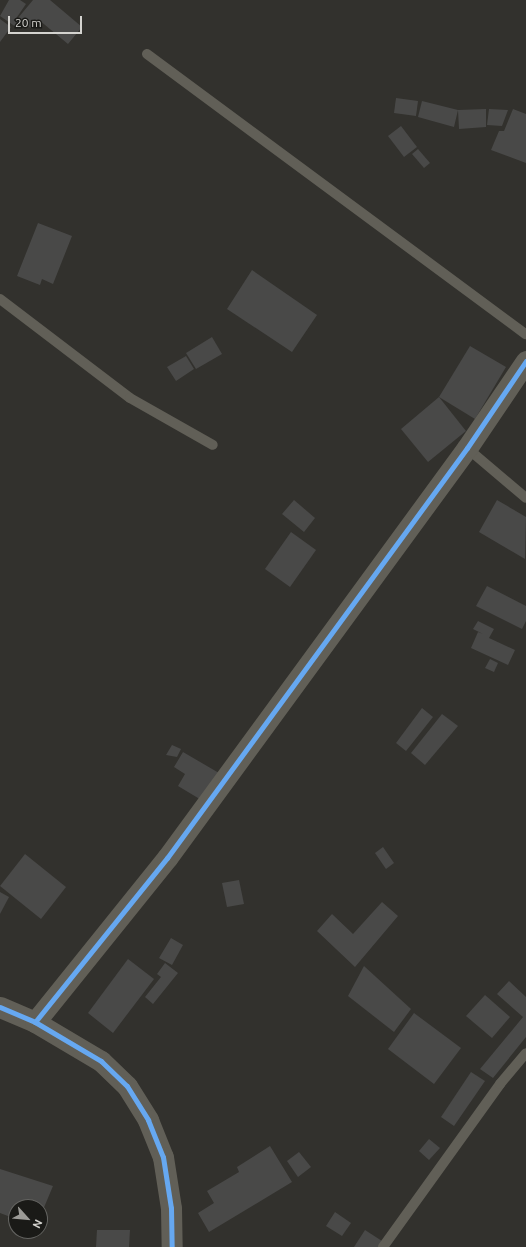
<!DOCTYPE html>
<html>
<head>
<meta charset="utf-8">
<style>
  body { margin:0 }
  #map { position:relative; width:526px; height:1247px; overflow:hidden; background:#32312d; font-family:Ubuntu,sans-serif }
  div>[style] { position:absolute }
  .building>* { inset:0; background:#494948 }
  .lane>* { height:10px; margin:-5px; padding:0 5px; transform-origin:5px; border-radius:5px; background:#615f57 }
  .street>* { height:21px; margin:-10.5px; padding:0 10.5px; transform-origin:10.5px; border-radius:10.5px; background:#615f57 }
  .cycleway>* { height:5px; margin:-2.5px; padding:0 2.5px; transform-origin:2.5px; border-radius:2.5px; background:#66a8f1 }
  span { translate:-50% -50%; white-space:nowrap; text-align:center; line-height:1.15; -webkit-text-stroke:3.5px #1a1a17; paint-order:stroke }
  .north { position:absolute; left:8px; top:1199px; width:40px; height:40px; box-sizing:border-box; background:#1a1a17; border:1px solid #646461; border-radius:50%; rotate:117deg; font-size:11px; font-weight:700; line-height:16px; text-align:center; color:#d4d3cf }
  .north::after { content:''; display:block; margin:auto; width:14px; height:18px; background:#9b9a96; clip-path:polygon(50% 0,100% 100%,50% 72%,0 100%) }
  .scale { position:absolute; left:8px; top:16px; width:74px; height:18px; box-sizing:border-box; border:2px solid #d4d3cf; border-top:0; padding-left:5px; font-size:12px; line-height:14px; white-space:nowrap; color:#d4d3cf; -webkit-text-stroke:3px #1a1a17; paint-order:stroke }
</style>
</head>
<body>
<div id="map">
  <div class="building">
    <i style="clip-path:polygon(9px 0,20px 0,26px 4px,15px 20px,19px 22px,16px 27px,0 16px)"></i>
    <i style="clip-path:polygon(33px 0,50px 0,82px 27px,68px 44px,39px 20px,32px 29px,18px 18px)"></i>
    <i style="clip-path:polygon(0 19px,11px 27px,0 42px)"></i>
    <i style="clip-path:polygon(396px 98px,418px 101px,416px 116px,394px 113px)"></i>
    <i style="clip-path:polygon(422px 101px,458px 110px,486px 109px,486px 127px,459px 129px,458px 110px,454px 127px,418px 117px)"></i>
    <i style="clip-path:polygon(489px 109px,508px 110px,502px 126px,487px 125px)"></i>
    <i style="clip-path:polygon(513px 109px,526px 114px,526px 163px,491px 150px,499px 131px,504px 131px)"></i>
    <i style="clip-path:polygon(401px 126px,417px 147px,404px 157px,388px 136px)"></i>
    <i style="clip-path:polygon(418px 149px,430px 163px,424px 168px,412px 154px)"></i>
    <i style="clip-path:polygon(38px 223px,72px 236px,53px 284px,42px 279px,40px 285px,17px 276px)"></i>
    <i style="clip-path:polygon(252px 270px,317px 315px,292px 352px,227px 309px)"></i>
    <i style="clip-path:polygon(212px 337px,222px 354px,196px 369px,186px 353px)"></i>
    <i style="clip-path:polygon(470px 346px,506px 367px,475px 419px,439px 397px)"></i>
    <i style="clip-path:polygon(186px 356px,194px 369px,176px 381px,167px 367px)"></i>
    <i style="clip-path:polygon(439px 397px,466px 431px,428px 462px,401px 429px)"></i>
    <i style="clip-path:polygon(294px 500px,315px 518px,304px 532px,282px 514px)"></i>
    <i style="clip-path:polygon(497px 500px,526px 517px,525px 559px,479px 532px)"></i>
    <i style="clip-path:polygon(291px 532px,316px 550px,290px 587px,265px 569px)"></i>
    <i style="clip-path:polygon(487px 586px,526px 606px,526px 621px,522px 629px,476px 606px)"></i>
    <i style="clip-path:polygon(478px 621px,494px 629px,489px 638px,515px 650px,508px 665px,471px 648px,478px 632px,483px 634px,473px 629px)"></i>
    <i style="clip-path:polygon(490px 659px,498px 663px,494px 672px,485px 668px)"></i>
    <i style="clip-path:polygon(422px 708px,433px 717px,406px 751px,396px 743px)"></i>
    <i style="clip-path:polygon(442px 714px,458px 726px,425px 765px,411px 753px)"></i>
    <i style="clip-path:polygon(172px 745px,181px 749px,177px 757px,166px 755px)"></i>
    <i style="clip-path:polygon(183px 752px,219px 773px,203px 801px,178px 786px,185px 774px,174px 767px)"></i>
    <i style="clip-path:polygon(383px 847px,394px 863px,386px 869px,375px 853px)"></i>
    <i style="clip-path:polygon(25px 854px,66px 887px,41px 919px,0 886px)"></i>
    <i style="clip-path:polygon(239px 880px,244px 904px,227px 907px,222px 883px)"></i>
    <i style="clip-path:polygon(0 892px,9px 897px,0 914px)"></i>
    <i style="clip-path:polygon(382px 902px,398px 916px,355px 967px,317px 931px,332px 914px,353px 934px)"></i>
    <i style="clip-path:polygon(171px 938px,183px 945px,172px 965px,159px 958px)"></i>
    <i style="clip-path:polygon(128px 959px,154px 979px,113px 1033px,88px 1013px)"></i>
    <i style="clip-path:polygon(165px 963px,178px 973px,153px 1004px,145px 997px,161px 977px,157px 974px)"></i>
    <i style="clip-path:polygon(364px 966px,411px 1009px,394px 1032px,348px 996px)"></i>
    <i style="clip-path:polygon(509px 981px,526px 997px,526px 1037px,493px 1078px,480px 1069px,523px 1017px,497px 994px)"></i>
    <i style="clip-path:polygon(485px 995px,510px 1017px,492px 1038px,466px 1016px)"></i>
    <i style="clip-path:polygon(414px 1013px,461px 1048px,434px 1084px,388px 1049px)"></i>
    <i style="clip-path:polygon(471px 1072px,485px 1081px,454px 1126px,441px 1117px)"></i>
    <i style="clip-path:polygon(429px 1139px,440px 1148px,429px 1160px,419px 1151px)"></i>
    <i style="clip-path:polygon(270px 1146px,292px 1182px,209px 1232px,198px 1213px,214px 1203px,207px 1191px,239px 1172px,237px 1167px)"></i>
    <i style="clip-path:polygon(299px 1152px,311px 1167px,298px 1177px,287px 1161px)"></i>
    <i style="clip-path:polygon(0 1169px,53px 1186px,40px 1217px,40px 1207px,16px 1207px,16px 1219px,0 1213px)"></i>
    <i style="clip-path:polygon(335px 1212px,351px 1223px,342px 1236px,326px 1226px)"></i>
    <i style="clip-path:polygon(97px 1230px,130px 1230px,129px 1247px,96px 1247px)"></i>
    <i style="clip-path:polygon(365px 1230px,382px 1241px,378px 1247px,354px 1247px)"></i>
  </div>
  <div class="lane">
    <i style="left:147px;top:54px;width:471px;rotate:36.5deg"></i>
    <i style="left:0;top:299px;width:163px;rotate:37.3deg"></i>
    <i style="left:130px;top:398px;width:95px;rotate:29.5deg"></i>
    <i style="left:467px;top:448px;width:77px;rotate:40.3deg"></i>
    <i style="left:383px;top:1247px;width:201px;rotate:-54.3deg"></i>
    <i style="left:500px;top:1084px;width:40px;rotate:-50deg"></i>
  </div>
  <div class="street">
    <i style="left:0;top:1007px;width:38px;rotate:23deg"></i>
    <i style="left:35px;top:1022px;width:77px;rotate:30.6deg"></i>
    <i style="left:101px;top:1061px;width:36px;rotate:44deg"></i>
    <i style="left:127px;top:1086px;width:40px;rotate:58deg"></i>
    <i style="left:148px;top:1120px;width:40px;rotate:68deg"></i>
    <i style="left:163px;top:1157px;width:52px;rotate:81.1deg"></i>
    <i style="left:171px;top:1208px;width:39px;rotate:89deg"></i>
    <i style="left:35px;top:1022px;width:211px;rotate:-51.2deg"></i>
    <i style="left:167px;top:858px;width:508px;rotate:-53.81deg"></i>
    <i style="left:467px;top:448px;width:105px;rotate:-55.9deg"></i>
  </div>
  <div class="cycleway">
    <i style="left:0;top:1007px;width:38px;rotate:23deg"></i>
    <i style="left:35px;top:1022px;width:77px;rotate:30.6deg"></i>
    <i style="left:101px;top:1061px;width:36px;rotate:44deg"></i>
    <i style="left:127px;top:1086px;width:40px;rotate:58deg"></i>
    <i style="left:148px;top:1120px;width:40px;rotate:68deg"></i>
    <i style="left:163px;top:1157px;width:52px;rotate:81.1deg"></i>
    <i style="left:171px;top:1208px;width:39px;rotate:89deg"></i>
    <i style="left:35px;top:1022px;width:211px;rotate:-51.2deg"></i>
    <i style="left:167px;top:858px;width:508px;rotate:-53.81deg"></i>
    <i style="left:467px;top:448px;width:105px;rotate:-55.9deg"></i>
  </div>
  <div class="north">N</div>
  <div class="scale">20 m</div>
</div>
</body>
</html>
